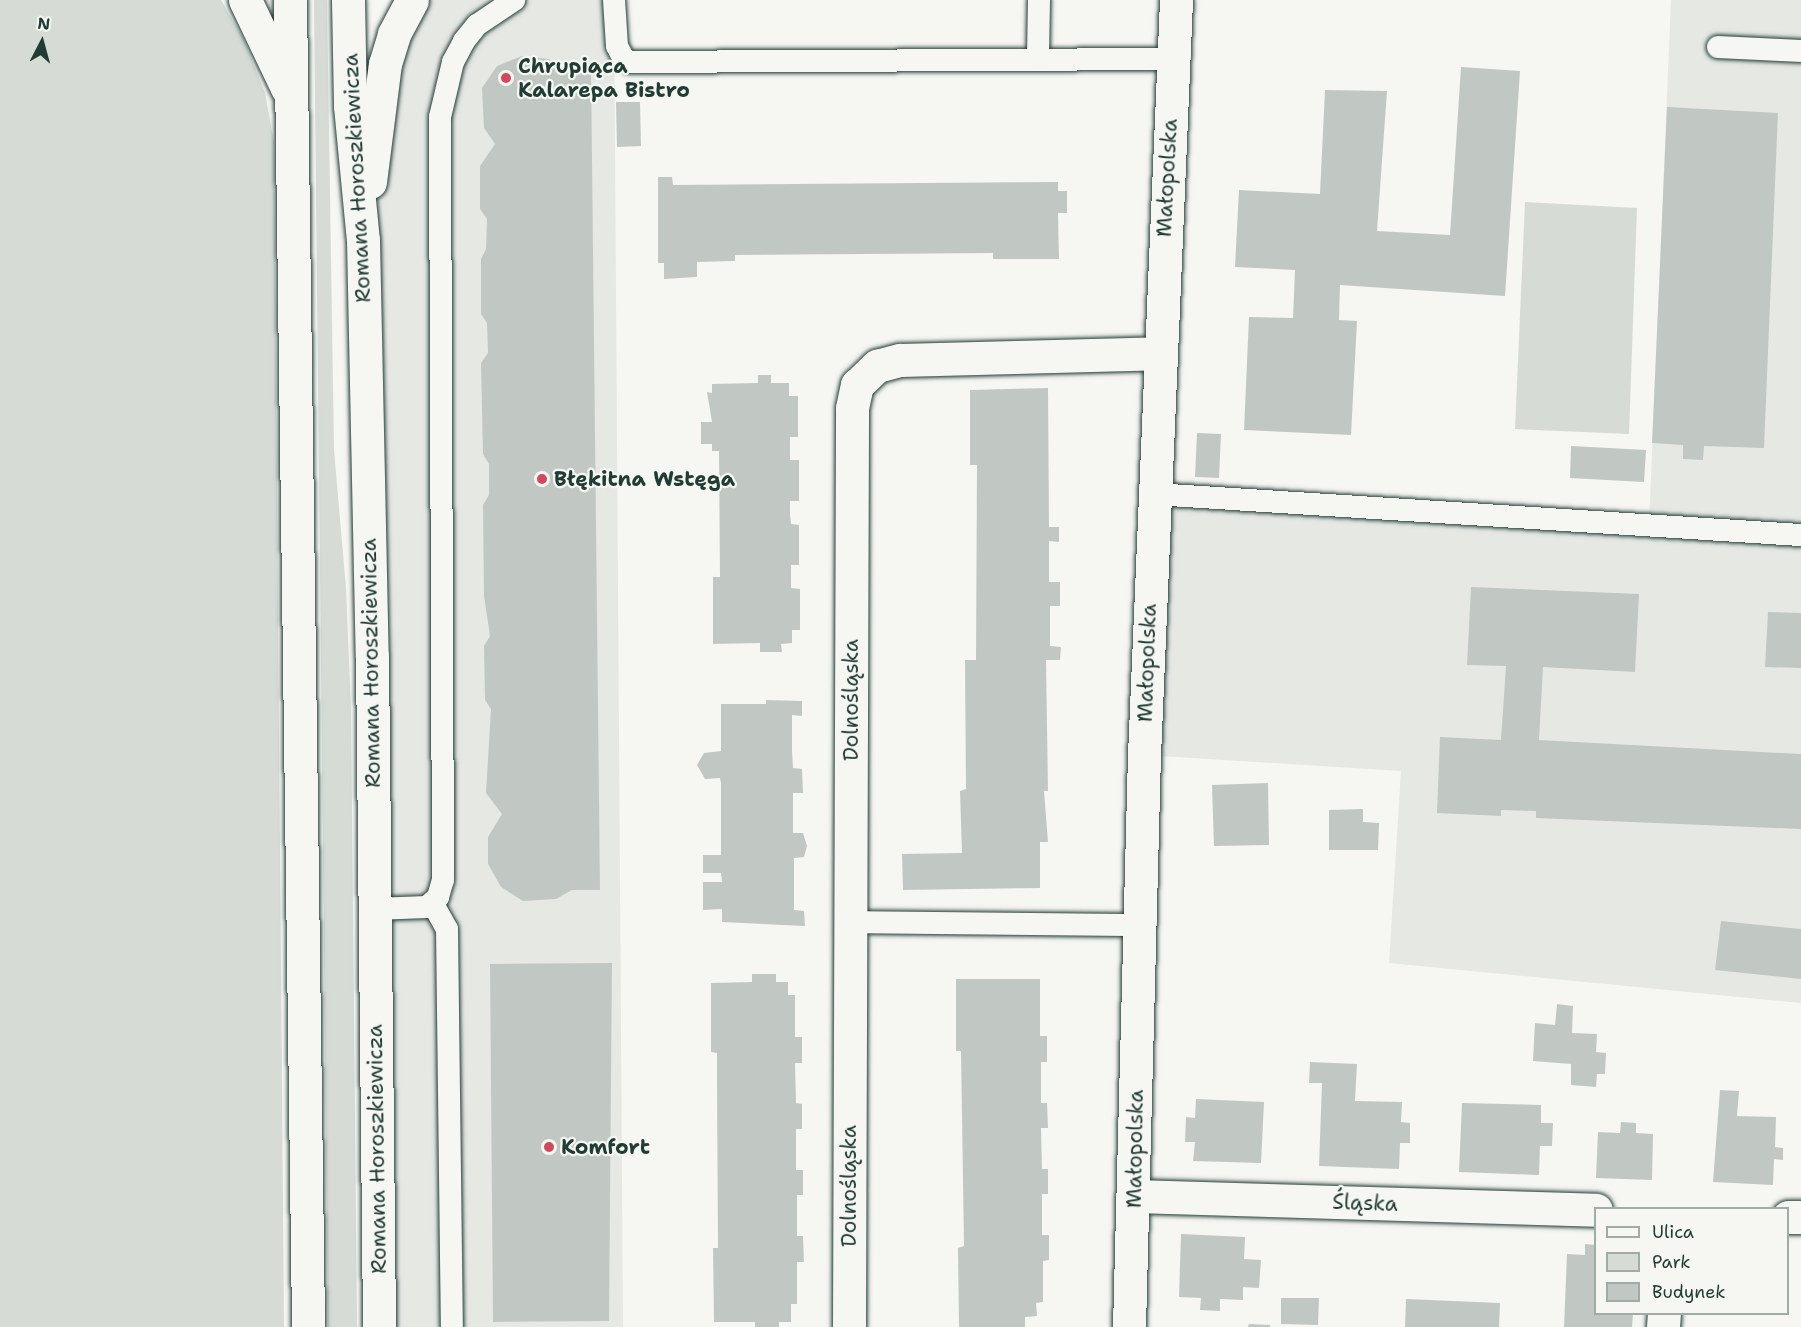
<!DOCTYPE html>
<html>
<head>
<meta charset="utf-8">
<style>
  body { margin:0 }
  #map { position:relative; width:1801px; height:1327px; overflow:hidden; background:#f6f6f2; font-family:"Shantell Sans",sans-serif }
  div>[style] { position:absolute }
  .built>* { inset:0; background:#e6e8e4 }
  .green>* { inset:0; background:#d6dbd6 }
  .building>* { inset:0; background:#c1c8c3 }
  .roads { filter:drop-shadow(0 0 2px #1f3d34) drop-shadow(0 0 2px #1f3d34) }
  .service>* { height:22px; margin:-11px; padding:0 11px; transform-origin:11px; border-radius:11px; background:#f6f6f2 }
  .minor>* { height:33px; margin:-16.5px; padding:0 16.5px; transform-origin:16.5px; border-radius:16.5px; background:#f6f6f2 }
  .tertiary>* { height:33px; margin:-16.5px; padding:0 16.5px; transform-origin:16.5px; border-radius:16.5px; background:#f6f6f2 }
  .dots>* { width:16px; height:16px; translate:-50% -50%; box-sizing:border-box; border:3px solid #f6f6f2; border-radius:50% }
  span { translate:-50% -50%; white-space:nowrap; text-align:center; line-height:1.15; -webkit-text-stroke:4.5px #f6f6f2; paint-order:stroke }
  .poi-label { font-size:21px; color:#1f3d34; font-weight:700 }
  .left { translate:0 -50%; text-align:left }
  .street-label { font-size:21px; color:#1f3d34 }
  .legend { position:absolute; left:1594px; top:1207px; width:195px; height:108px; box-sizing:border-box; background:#f6f6f2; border:2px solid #a0aca6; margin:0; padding:8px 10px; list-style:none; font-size:18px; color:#1f3d34 }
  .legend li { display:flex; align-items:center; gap:12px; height:30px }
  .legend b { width:30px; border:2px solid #a0aca6 }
  .north { position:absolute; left:12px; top:12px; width:60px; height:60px; -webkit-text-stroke:4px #f6f6f2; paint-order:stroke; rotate:6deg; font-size:16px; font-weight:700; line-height:24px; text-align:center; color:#1f3d34 }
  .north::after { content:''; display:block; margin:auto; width:21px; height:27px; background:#1f3d34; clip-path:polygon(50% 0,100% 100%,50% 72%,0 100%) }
</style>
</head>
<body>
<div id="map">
  <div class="built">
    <i style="clip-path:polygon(412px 0,614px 0,623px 1327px,379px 1327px,363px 240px)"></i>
    <i style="clip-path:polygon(1671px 0,1801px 0,1801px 1003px,1389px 963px,1401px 771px,1144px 755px,1154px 494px,1649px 525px)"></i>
  </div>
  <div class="green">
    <i style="clip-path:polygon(0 0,221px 0,244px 40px,265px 93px,274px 142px,284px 1327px,0 1327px)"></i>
    <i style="clip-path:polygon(314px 0,327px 0,334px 450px,346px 588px,351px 712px,357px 1327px,328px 1327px)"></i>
    <i style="clip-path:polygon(1525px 202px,1637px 208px,1629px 434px,1515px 429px)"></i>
  </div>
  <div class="building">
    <i style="clip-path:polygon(522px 56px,548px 59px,564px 67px,591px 67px,600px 890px,572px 890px,556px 899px,523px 901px,501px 887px,488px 864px,488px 837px,502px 814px,486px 793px,491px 709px,485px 700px,484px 646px,490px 636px,484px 596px,483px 505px,489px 495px,489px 464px,483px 454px,481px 363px,488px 353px,487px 323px,481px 314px,481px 259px,486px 249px,487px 219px,480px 209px,480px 166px,495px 144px,484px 128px,482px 88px,497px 66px)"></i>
    <i style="clip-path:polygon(1461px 67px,1520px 71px,1505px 296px,1340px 285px,1339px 320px,1357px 321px,1351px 435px,1244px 430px,1249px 317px,1293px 318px,1295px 270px,1235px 267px,1239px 190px,1320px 194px,1325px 90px,1387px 91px,1377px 231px,1450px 235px)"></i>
    <i style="clip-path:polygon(616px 102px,640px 102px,641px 146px,617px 147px)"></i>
    <i style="clip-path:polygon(1667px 107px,1778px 113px,1764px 448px,1704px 446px,1703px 460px,1683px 459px,1683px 445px,1652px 443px)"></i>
    <i style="clip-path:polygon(658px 177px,672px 177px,673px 185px,1058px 182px,1058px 191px,1067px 191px,1067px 213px,1058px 213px,1059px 259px,993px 259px,993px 253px,735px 255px,735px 261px,697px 262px,697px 277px,664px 279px,664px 263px,658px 263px)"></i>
    <i style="clip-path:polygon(758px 375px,771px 375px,771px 383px,789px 383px,789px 396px,798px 396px,798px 437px,790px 437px,790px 460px,799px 460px,799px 501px,790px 501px,790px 515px,791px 524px,799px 525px,799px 565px,791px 565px,791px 588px,800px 589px,800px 630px,792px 630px,792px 643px,781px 644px,782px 652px,760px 652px,760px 643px,713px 644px,713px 577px,720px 577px,719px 451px,712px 451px,712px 444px,701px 444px,701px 422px,712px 422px,707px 392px,712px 393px,712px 384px,758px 383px)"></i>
    <i style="clip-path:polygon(1048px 388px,1049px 527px,1059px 527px,1059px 542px,1049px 541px,1049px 582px,1060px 582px,1060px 606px,1050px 606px,1050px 646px,1061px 647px,1060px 660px,1046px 660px,1048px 791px,1044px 791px,1048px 842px,1040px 842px,1040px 888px,903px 890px,902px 854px,962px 853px,960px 791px,966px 789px,965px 660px,976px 660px,977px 465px,970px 465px,970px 390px)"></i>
    <i style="clip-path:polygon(1197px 433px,1221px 434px,1219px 478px,1195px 477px)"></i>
    <i style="clip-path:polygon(1571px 446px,1646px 450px,1644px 482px,1570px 478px)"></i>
    <i style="clip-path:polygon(1471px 587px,1639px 594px,1635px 672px,1543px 667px,1539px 740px,1801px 754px,1801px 829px,1536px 818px,1536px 811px,1501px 810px,1501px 816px,1437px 813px,1440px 737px,1501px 740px,1506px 666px,1467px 665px)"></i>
    <i style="clip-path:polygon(1768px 612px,1801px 613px,1801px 668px,1765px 667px)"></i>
    <i style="clip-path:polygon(766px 700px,802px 701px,802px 716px,792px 715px,792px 750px,793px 768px,802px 769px,803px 793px,793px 793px,793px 833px,803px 833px,807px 846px,804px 857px,794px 858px,794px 910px,804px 911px,805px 926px,722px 922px,722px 909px,703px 910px,703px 882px,722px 882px,721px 873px,703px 873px,703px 855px,721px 855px,721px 783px,720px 778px,705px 779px,697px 765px,704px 753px,721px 751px,721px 704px,766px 704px)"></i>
    <i style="clip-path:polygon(1268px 783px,1269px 845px,1214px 846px,1212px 785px)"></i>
    <i style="clip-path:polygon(1363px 809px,1363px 822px,1379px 823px,1378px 850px,1329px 850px,1329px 810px)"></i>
    <i style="clip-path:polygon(1721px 921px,1801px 929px,1801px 979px,1715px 970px)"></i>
    <i style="clip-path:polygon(612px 963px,609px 1321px,493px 1322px,490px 964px)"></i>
    <i style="clip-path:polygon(752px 974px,776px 974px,776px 982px,788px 982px,788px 995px,795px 995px,795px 1037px,802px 1037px,802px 1063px,795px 1063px,796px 1103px,802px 1104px,802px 1129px,796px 1129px,796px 1170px,803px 1170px,803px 1195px,797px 1195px,797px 1236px,803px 1236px,804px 1262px,797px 1262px,797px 1304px,791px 1304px,791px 1322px,779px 1322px,779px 1327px,755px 1327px,755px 1322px,714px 1322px,713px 1248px,718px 1248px,717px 1085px,717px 1053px,711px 1052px,711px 983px,752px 982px)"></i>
    <i style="clip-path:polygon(956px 979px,1040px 979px,1040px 1036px,1047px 1036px,1047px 1062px,1041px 1062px,1041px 1103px,1047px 1103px,1048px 1128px,1041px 1128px,1042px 1169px,1048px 1169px,1048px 1194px,1042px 1194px,1042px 1235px,1049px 1235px,1049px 1260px,1043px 1261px,1043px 1302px,1036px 1303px,1037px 1316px,1025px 1317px,1025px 1327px,959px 1327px,958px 1248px,964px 1246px,961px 1051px,956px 1051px)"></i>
    <i style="clip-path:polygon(1557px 1004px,1573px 1006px,1572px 1033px,1597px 1034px,1596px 1052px,1606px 1053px,1605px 1074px,1597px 1074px,1596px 1087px,1571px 1085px,1571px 1064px,1533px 1061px,1535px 1023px,1555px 1025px)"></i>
    <i style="clip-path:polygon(1310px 1062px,1357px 1064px,1355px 1101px,1402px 1102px,1401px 1122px,1410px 1123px,1410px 1143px,1400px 1143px,1399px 1169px,1319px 1166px,1322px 1083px,1309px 1083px)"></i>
    <i style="clip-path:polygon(1720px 1090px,1739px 1091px,1737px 1116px,1776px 1117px,1775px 1147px,1783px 1148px,1783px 1160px,1774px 1159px,1773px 1185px,1713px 1182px)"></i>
    <i style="clip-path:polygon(1196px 1099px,1264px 1102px,1261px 1163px,1193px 1161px,1195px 1142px,1185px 1142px,1186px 1117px,1195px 1118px)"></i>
    <i style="clip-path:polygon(1462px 1103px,1541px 1105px,1541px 1123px,1553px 1123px,1552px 1146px,1540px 1146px,1539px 1175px,1459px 1172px)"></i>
    <i style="clip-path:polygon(1621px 1122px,1636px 1123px,1636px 1133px,1653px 1134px,1652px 1180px,1596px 1178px,1598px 1132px,1620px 1133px)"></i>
    <i style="clip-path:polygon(1181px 1234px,1245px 1237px,1244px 1259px,1261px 1260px,1259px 1288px,1243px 1287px,1243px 1300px,1220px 1299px,1220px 1311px,1200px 1310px,1201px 1298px,1179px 1297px)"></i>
    <i style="clip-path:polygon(1585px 1244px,1596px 1245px,1596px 1314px,1633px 1314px,1632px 1327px,1564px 1327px,1567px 1254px,1585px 1255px)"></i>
    <i style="clip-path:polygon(1281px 1298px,1319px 1298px,1318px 1325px,1281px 1324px)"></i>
    <i style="clip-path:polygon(1406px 1299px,1500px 1303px,1499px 1327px,1405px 1327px)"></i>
    <i style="clip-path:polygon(1249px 1324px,1270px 1325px,1270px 1327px,1248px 1327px)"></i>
  </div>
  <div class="roads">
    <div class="service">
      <i style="left:614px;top:0;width:46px;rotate:86.3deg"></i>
      <i style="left:617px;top:46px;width:13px;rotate:63deg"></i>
      <i style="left:623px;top:58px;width:8px;rotate:30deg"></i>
      <i style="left:630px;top:62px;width:542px;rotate:-0.32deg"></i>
      <i style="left:1718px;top:47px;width:83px;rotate:2.8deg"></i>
      <i style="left:1038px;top:57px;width:57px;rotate:-89deg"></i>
      <i style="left:1154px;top:494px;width:648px;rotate:3.63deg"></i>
      <i style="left:433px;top:904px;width:29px;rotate:61deg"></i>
      <i style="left:447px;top:929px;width:398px;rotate:89.3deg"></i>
      <i style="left:374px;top:909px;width:53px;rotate:-2.2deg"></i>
      <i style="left:427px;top:907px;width:15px;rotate:-42deg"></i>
      <i style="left:438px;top:897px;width:18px;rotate:-74deg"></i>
      <i style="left:443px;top:880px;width:763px;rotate:-90.23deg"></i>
      <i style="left:440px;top:117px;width:57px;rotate:-76.7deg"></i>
      <i style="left:453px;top:62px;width:24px;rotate:-62deg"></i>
      <i style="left:464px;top:41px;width:21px;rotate:-51deg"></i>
      <i style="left:477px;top:25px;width:45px;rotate:-34deg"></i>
      <i style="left:850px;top:922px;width:290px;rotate:0.6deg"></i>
    </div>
    <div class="minor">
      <i style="left:1134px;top:1196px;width:462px;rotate:1.7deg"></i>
      <i style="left:1788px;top:1217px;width:13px"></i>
      <i style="left:849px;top:1327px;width:919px;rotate:-89.81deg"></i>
      <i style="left:852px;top:408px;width:24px;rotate:-78deg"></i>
      <i style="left:857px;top:385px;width:28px;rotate:-44deg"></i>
      <i style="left:877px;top:366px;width:24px;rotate:-15deg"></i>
      <i style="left:900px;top:360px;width:259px;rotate:-1.5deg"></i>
      <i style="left:1129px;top:1327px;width:572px;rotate:-88.5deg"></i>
      <i style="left:1144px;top:755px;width:756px;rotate:-87.57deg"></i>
      <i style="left:1663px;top:1327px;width:13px;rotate:-86deg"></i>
    </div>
    <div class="tertiary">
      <i style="left:245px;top:0;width:98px;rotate:64.5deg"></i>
      <i style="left:290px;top:0;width:1327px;rotate:89.22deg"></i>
      <i style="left:348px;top:0;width:106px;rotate:88.9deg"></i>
      <i style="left:350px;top:106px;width:135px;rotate:84.5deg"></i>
      <i style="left:363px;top:240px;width:416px;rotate:88.8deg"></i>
      <i style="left:372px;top:656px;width:671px;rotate:89.4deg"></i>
      <i style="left:370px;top:182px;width:119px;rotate:-82.8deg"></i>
      <i style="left:385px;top:64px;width:31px;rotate:-73deg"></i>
      <i style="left:394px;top:34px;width:38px;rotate:-62deg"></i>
    </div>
  </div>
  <div class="dots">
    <i style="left:506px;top:78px;background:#d1495b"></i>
    <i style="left:542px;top:479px;background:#d1495b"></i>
    <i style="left:549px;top:1147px;background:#d1495b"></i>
  </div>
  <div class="poi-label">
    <span class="left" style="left:518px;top:78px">Chrupiąca<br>Kalarepa Bistro</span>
    <span class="left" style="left:554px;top:479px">Błękitna Wstęga</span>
    <span class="left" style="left:561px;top:1147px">Komfort</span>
  </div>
  <div class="street-label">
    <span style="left:357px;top:178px;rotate:-93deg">Romana Horoszkiewicza</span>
    <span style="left:1167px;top:178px;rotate:-87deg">Małopolska</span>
    <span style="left:371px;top:663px;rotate:-91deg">Romana Horoszkiewicza</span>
    <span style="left:1147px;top:663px;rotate:-88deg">Małopolska</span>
    <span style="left:851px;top:700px;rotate:-90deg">Dolnośląska</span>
    <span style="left:377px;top:1149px;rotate:-91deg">Romana Horoszkiewicza</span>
    <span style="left:1135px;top:1149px;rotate:-89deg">Małopolska</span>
    <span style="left:849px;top:1186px;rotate:-90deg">Dolnośląska</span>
    <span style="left:1365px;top:1203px;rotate:2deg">Śląska</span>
  </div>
  <ul class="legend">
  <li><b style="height:8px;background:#f6f6f2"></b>Ulica</li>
  <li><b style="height:16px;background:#d6dbd6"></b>Park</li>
  <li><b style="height:16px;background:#c1c8c3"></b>Budynek</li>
  </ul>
  <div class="north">N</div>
</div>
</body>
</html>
